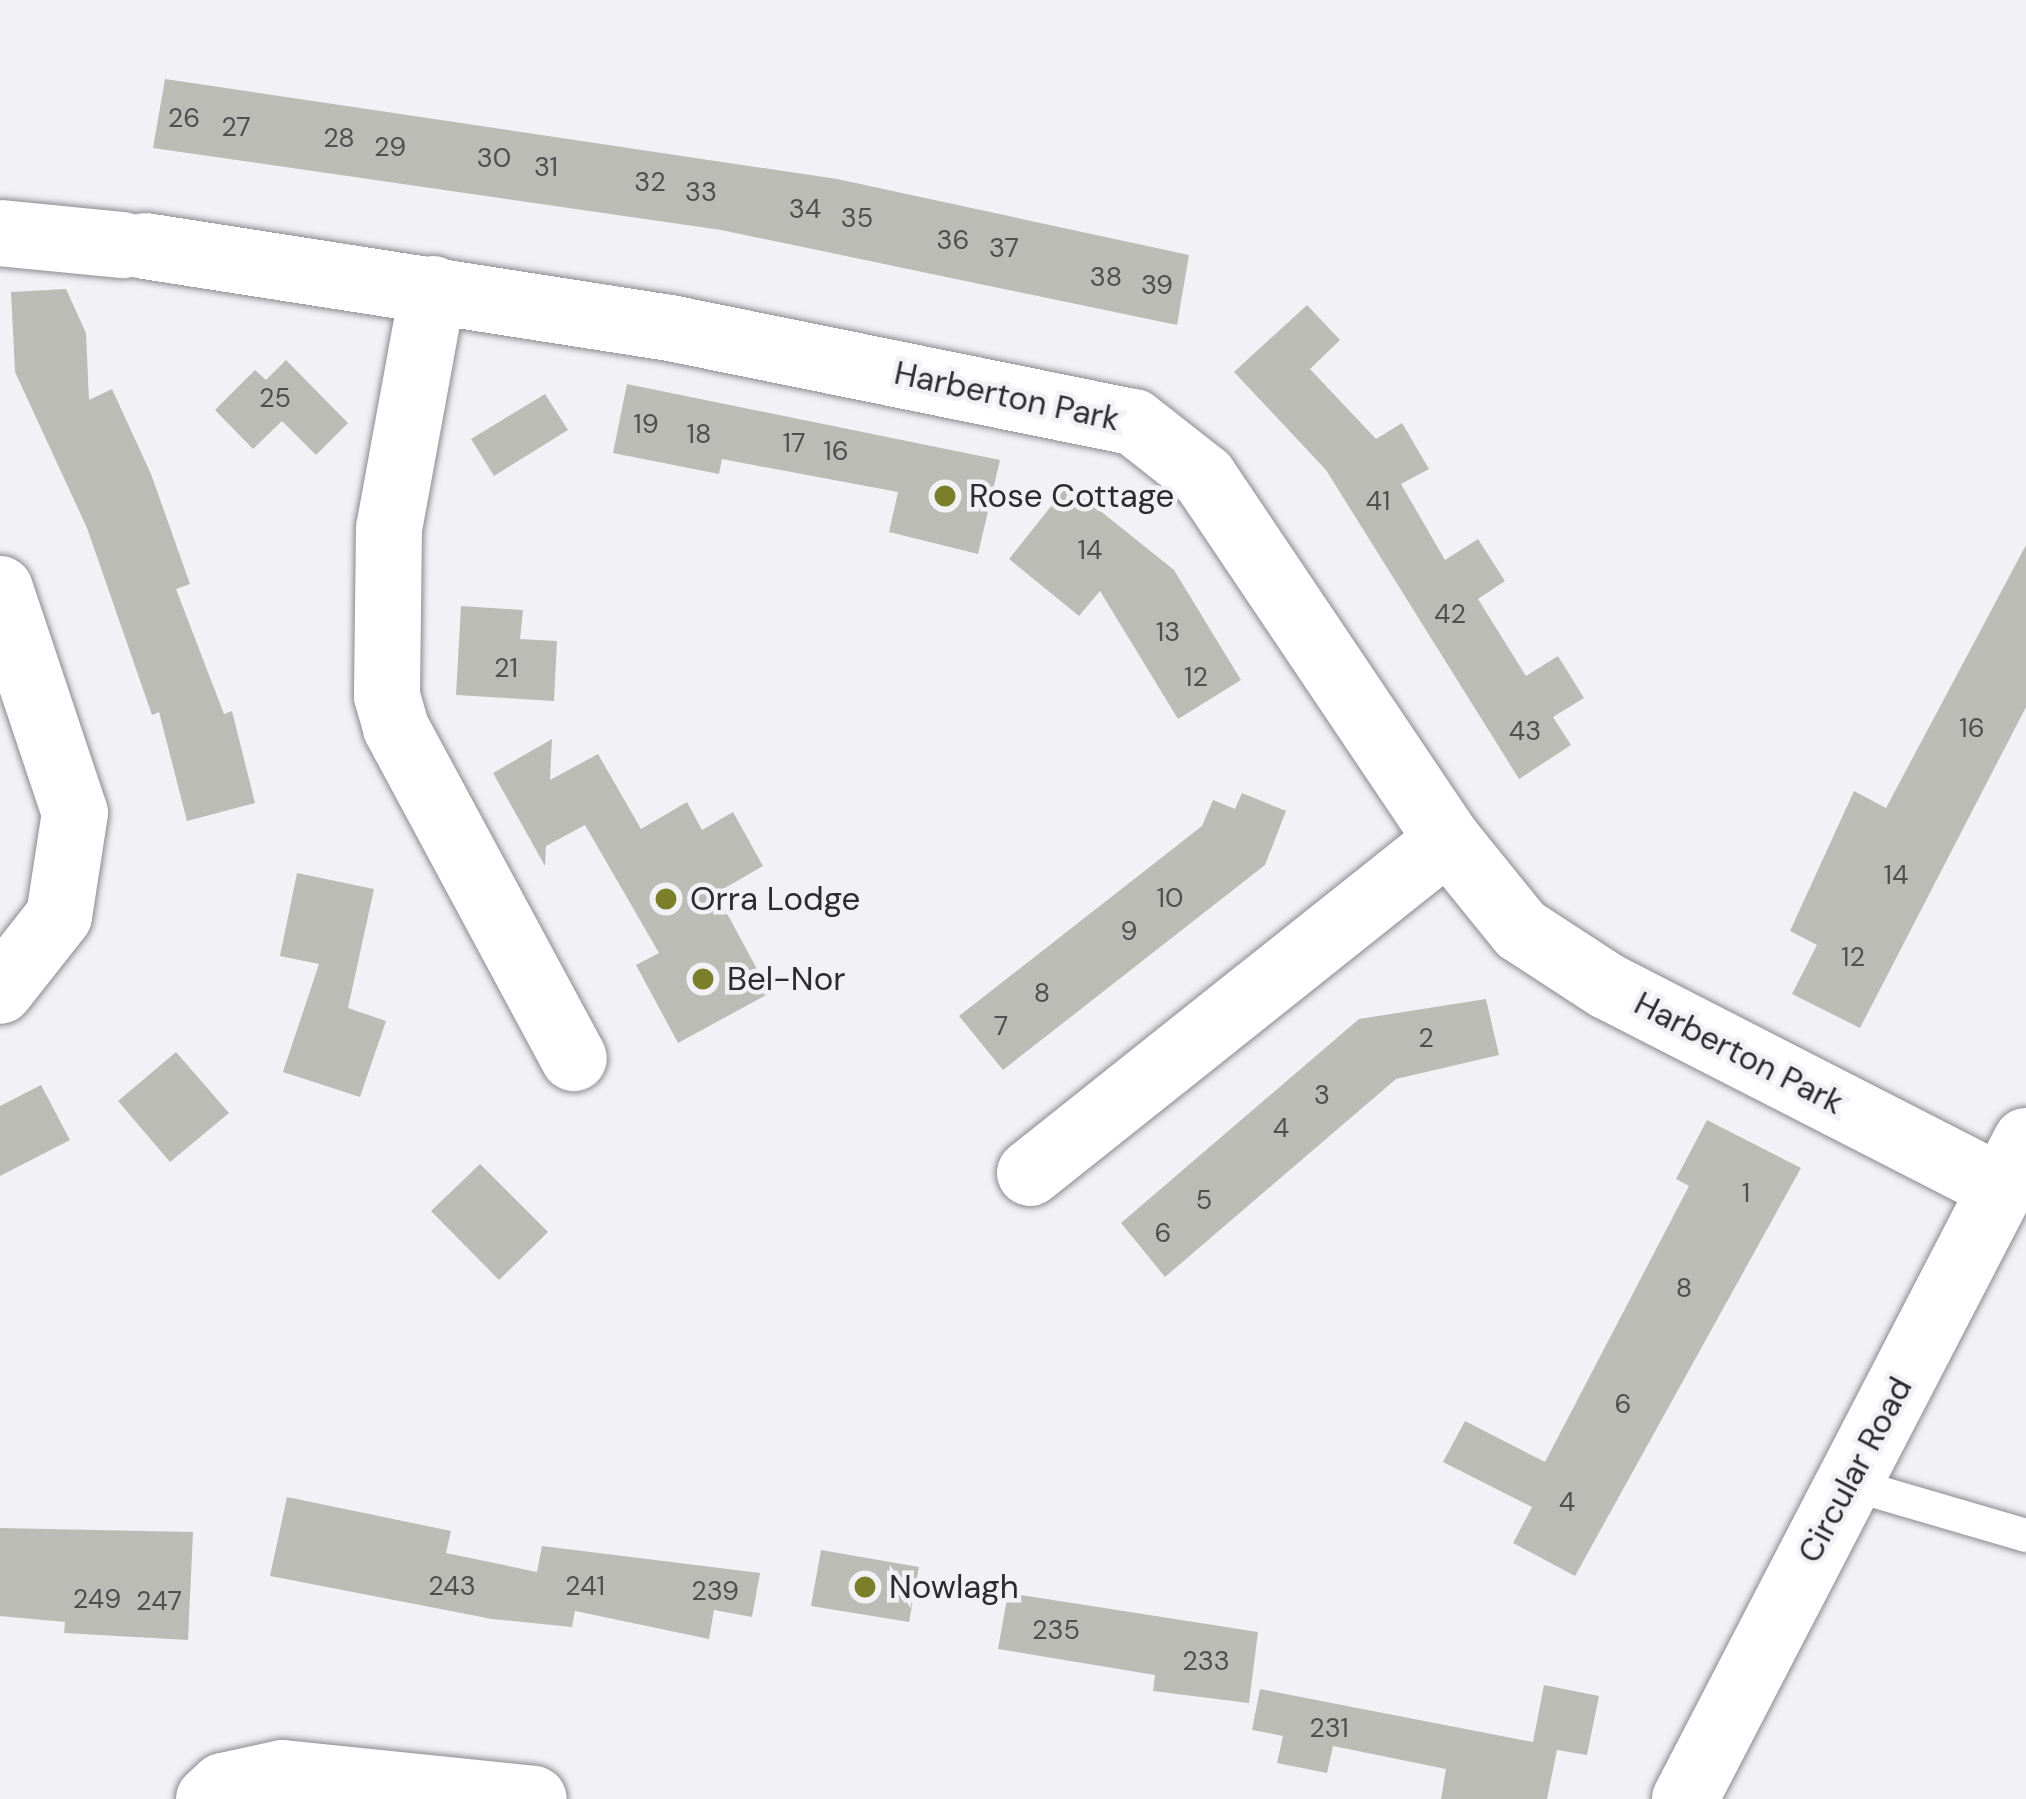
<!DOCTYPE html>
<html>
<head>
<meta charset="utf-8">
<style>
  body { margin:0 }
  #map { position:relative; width:2026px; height:1799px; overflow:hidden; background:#f2f1f6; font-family:"DM Sans",sans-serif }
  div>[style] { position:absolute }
  .building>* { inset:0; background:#bcbcb7 }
  .roads { filter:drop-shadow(0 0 3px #8c8b8f) drop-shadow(0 0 3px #8c8b8f) }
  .service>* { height:33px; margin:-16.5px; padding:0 16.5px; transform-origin:16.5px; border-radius:16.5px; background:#fff }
  .minor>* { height:66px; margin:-33px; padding:0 33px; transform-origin:33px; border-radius:33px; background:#fff }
  .tertiary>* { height:66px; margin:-33px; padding:0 33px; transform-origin:33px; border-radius:33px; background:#fff }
  .dots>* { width:33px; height:33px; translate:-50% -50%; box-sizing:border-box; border:6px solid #f2f1f6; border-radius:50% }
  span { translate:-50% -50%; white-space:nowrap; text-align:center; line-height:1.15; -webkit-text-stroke:9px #f2f1f6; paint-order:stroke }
  .number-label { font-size:27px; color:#504f50 }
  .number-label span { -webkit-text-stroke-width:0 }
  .street-label { font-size:33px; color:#2c2b2d }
  .poi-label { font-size:33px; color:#2c2b2d }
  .left { translate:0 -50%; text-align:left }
</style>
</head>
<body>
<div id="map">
  <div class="building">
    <i style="clip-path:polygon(165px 79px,837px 179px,1189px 255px,1177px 325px,721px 230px,153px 148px)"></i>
    <i style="clip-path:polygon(66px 289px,86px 333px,89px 400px,112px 389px,151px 474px,190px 584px,176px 589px,224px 714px,232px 711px,255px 803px,187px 821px,159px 712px,152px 715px,87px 528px,15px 372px,11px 292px)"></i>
    <i style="clip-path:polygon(1307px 305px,1340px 340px,1310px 369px,1376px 439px,1402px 423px,1429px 469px,1401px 484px,1445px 560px,1478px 539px,1505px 581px,1478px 599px,1526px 676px,1558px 656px,1584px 698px,1553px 717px,1571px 745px,1519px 779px,1326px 470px,1234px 372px)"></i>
    <i style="clip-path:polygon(286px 360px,348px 423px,316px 455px,282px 421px,253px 449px,215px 410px,255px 370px,266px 380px)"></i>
    <i style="clip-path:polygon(627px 384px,1000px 460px,978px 554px,889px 532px,898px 492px,722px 459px,719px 474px,613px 453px)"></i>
    <i style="clip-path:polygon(545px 394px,568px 430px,494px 476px,471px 439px)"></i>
    <i style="clip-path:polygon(1068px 485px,1174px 570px,1241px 680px,1178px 719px,1100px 591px,1079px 616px,1009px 559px)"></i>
    <i style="clip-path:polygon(2026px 545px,2026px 707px,1860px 1028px,1792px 994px,1817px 945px,1790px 931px,1854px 791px,1886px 808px)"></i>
    <i style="clip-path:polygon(461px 606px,523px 610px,520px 639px,557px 641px,554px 701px,456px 695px)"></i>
    <i style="clip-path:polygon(552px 739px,550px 780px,598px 754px,641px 829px,687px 802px,702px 830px,733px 812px,763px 866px,716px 893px,770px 993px,678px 1043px,636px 965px,659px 953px,585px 825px,546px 846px,545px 866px,493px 773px)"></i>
    <i style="clip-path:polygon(1242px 793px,1286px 811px,1265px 865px,1003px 1070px,959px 1016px,1202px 826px,1213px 800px,1235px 809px)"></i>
    <i style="clip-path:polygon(297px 873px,374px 889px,348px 1008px,386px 1021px,360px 1097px,283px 1072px,319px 964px,280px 956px)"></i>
    <i style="clip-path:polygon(1486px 999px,1499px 1055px,1396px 1079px,1165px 1277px,1121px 1223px,1359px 1019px)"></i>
    <i style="clip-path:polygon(176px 1052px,229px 1113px,170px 1162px,118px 1101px)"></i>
    <i style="clip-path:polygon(41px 1085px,70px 1140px,0 1176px,0 1106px)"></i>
    <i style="clip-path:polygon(1707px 1120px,1801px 1168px,1575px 1576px,1513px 1543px,1532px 1507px,1443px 1462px,1465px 1421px,1545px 1462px,1689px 1186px,1676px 1179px)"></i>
    <i style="clip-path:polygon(480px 1164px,548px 1232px,499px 1280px,431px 1211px)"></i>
    <i style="clip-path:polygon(287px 1497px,451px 1531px,446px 1553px,537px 1572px,542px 1546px,760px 1573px,752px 1617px,714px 1610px,709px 1639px,575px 1611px,572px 1627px,492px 1619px,270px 1576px)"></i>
    <i style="clip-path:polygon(0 1528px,193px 1532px,188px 1640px,64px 1633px,65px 1622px,0 1616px)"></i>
    <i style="clip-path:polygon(821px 1550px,919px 1567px,909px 1622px,811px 1606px)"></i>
    <i style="clip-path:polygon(1008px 1593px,1258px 1632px,1249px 1703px,1153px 1691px,1155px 1675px,998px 1649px)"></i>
    <i style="clip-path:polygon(1544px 1685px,1599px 1696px,1587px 1755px,1557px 1750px,1547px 1799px,1441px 1799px,1446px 1769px,1333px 1746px,1327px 1773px,1277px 1763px,1283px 1736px,1252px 1730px,1260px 1689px,1533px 1742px)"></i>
  </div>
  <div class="roads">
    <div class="service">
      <i style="left:1848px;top:1483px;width:185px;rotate:16.3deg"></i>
    </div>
    <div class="minor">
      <i style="left:0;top:233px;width:124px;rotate:5.6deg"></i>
      <i style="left:145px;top:246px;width:531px;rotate:8.88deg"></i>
      <i style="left:670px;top:328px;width:473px;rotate:11.5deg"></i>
      <i style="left:1134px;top:422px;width:89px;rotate:38.2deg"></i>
      <i style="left:1204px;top:477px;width:437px;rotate:56.1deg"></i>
      <i style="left:1448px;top:840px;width:116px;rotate:51deg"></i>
      <i style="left:1521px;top:930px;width:103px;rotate:33.1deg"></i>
      <i style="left:1607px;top:986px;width:444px;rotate:27.1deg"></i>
      <i style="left:433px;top:289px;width:243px;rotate:100.4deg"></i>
      <i style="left:389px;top:528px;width:168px;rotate:90.7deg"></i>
      <i style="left:387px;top:696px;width:33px;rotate:74deg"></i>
      <i style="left:396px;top:728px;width:375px;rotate:61.7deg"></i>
      <i style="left:0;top:589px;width:236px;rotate:71.5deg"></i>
      <i style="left:75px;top:813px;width:104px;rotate:98.8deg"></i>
      <i style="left:59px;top:916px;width:95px;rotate:128.2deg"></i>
      <i style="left:1030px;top:1173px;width:534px;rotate:-38.54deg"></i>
      <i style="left:209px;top:1799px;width:19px;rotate:-43deg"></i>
      <i style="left:223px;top:1786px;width:61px;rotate:-12.2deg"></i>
      <i style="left:283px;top:1773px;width:252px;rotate:5.9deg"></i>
    </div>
    <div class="tertiary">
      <i style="left:1685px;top:1799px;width:741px;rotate:-62.61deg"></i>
    </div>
  </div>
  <div class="dots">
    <i style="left:945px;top:496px;background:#7c7f29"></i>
    <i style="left:666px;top:899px;background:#7c7f29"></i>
    <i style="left:703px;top:979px;background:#7c7f29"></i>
    <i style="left:865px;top:1587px;background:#7c7f29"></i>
  </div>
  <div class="number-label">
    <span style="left:184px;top:118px">26</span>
    <span style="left:236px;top:127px">27</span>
    <span style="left:339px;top:138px">28</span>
    <span style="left:390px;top:147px">29</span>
    <span style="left:494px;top:158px">30</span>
    <span style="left:546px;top:167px">31</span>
    <span style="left:650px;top:182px">32</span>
    <span style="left:701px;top:192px">33</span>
    <span style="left:805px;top:209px">34</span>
    <span style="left:857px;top:218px">35</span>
    <span style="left:953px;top:240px">36</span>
    <span style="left:1004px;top:248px">37</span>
    <span style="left:1106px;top:277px">38</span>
    <span style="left:1157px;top:285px">39</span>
    <span style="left:275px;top:398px">25</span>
    <span style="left:646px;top:424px">19</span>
    <span style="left:699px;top:434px">18</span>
    <span style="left:794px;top:443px">17</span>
    <span style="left:836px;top:451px">16</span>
    <span style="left:1378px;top:501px">41</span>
    <span style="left:1090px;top:550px">14</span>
    <span style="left:1450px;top:614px">42</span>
    <span style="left:1168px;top:632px">13</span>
    <span style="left:506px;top:668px">21</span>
    <span style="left:1196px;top:677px">12</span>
    <span style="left:1972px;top:728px">16</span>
    <span style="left:1525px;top:731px">43</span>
    <span style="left:1896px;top:875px">14</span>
    <span style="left:1170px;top:898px">10</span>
    <span style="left:1129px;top:931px">9</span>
    <span style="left:1853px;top:957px">12</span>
    <span style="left:1042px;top:993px">8</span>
    <span style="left:1001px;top:1026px">7</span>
    <span style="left:1426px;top:1038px">2</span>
    <span style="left:1322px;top:1095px">3</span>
    <span style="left:1281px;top:1128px">4</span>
    <span style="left:1746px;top:1193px">1</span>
    <span style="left:1204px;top:1200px">5</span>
    <span style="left:1163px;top:1233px">6</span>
    <span style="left:1684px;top:1288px">8</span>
    <span style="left:1623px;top:1404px">6</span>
    <span style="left:1567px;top:1502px">4</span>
    <span style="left:452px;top:1586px">243</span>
    <span style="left:585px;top:1586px">241</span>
    <span style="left:715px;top:1591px">239</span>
    <span style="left:97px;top:1599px">249</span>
    <span style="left:159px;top:1601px">247</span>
    <span style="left:1056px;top:1630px">235</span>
    <span style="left:1206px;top:1661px">233</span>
    <span style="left:1329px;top:1728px">231</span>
  </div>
  <div class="street-label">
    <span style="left:1007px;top:396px;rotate:12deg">Harberton Park</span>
    <span style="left:1739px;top:1053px;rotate:27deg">Harberton Park</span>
    <span style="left:1855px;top:1470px;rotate:-62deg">Circular Road</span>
  </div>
  <div class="poi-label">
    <span class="left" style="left:969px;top:496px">Rose Cottage</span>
    <span class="left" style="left:690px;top:899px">Orra Lodge</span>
    <span class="left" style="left:727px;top:979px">Bel-Nor</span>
    <span class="left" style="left:889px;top:1587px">Nowlagh</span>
  </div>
</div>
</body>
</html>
